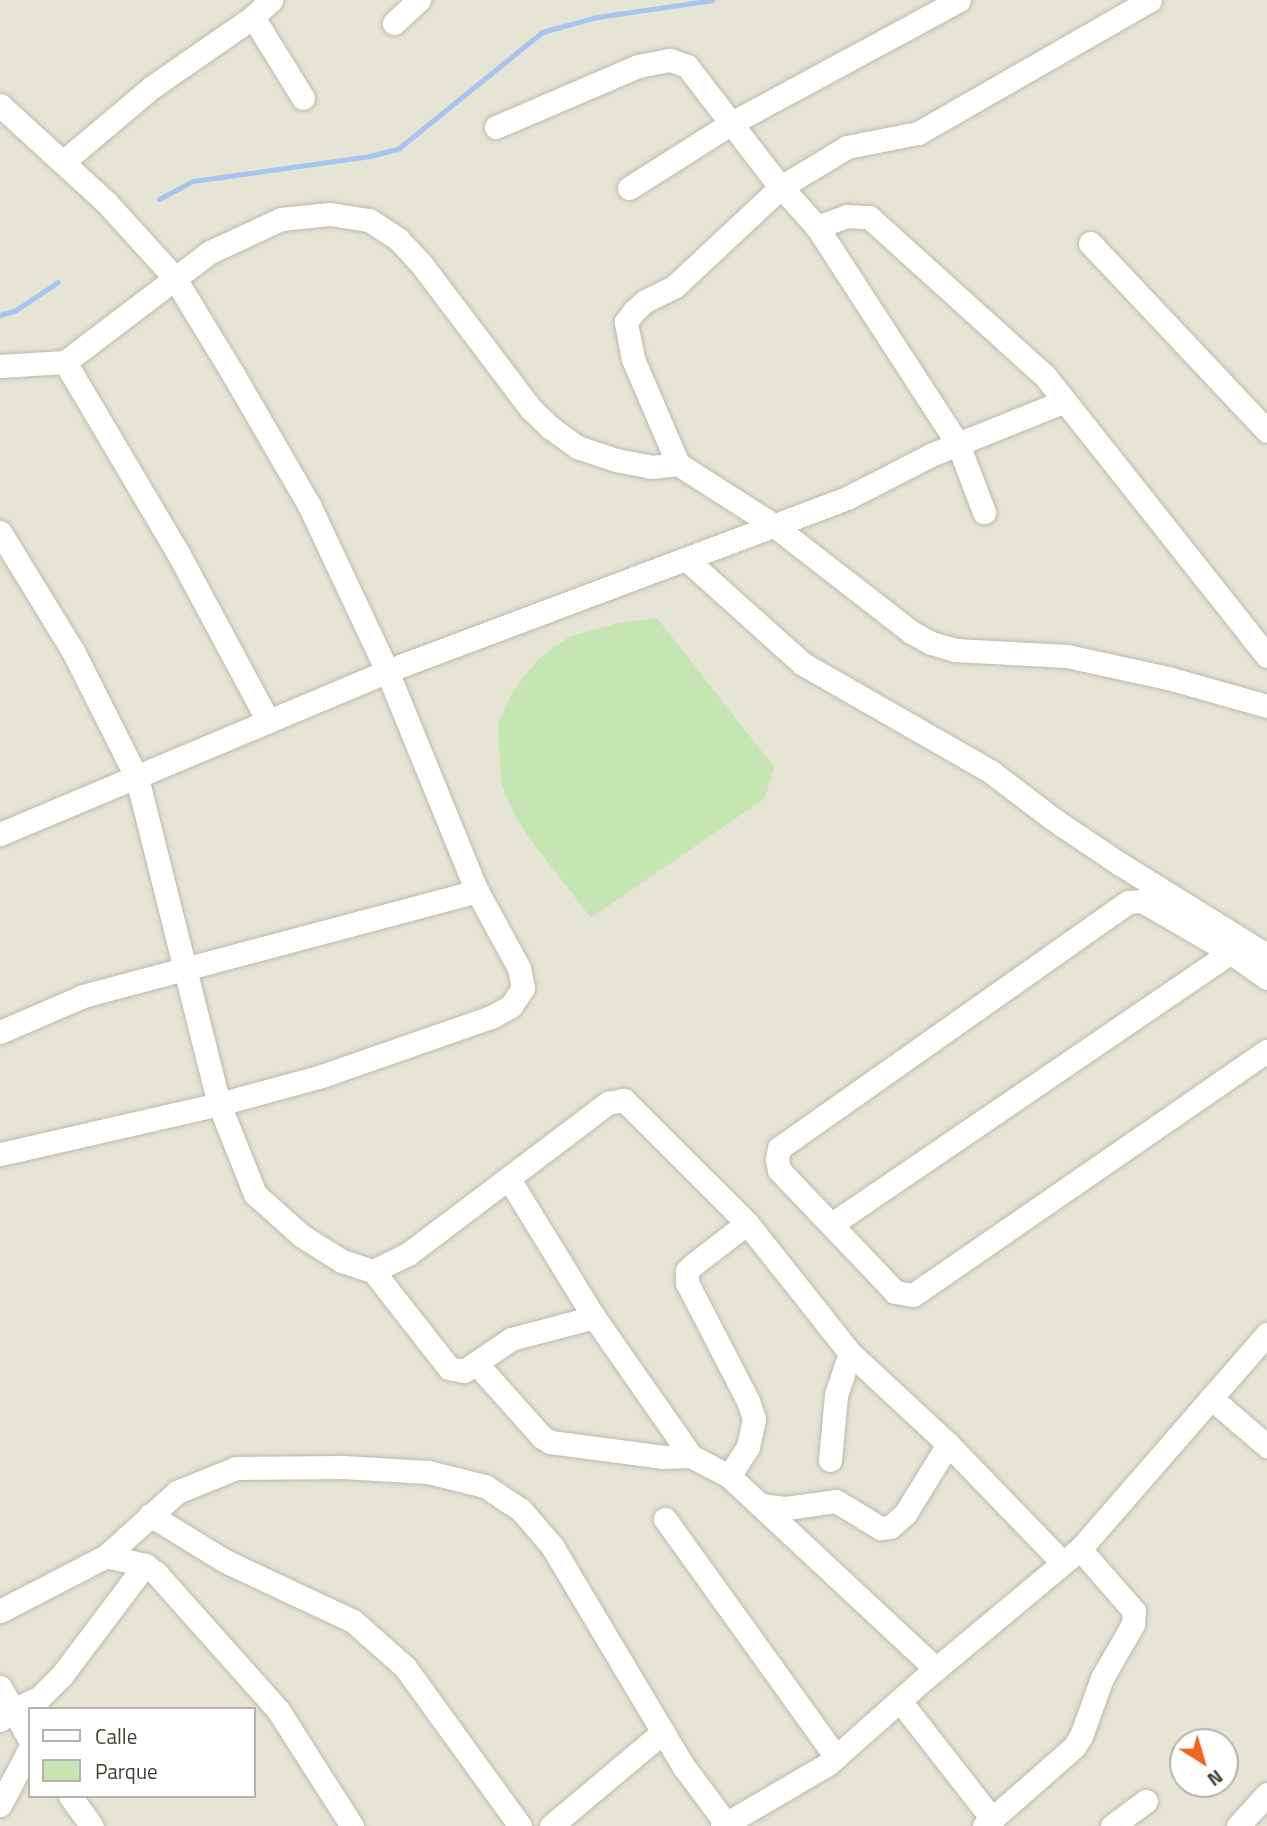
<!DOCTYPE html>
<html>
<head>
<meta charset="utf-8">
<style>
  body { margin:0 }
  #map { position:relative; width:1267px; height:1826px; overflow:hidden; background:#f3f1e7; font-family:"Titillium Web",sans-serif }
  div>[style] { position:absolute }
  .residential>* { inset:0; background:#e6e4d5 }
  .green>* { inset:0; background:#c5e5b2 }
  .stream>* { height:5px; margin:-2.5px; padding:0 2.5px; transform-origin:2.5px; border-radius:2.5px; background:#a6c4ed }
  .roads { filter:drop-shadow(0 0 2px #bebaaa) drop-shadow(0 0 2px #bebaaa) }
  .minor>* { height:23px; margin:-11.5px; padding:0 11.5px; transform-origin:11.5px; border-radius:11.5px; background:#fff }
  span { translate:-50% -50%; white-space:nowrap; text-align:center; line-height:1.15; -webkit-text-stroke:5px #fff; paint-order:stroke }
  .legend { position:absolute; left:28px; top:1707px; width:228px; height:91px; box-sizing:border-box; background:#fff; border:2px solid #b5b3af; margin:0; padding:9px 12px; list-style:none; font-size:21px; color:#454236 }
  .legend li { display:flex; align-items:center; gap:14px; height:35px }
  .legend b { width:35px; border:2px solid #b5b3af }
  .north { position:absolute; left:1169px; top:1728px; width:70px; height:70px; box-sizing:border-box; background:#fff; border:2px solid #b5b3af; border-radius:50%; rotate:143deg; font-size:19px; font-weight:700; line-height:28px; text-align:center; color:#454236 }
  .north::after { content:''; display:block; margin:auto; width:24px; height:32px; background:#f06421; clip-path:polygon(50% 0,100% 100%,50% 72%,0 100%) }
</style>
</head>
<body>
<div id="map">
  <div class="residential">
    <i style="clip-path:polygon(evenodd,0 0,1267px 0,1267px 1826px,0 1826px,0 0,30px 1709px,254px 1709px,254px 1796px,30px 1796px,30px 1709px,0 0,1183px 1742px,1225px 1742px,1225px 1784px,1183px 1784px,1183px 1742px)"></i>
  </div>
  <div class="green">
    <i style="clip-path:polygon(657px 618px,774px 767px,765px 798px,591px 918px,527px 835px,510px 806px,501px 782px,498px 724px,513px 691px,538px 659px,569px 637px,618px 623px)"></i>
  </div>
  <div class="stream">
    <i style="left:159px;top:199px;width:38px;rotate:-28deg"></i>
    <i style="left:193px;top:181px;width:179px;rotate:-8deg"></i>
    <i style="left:370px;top:156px;width:30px;rotate:-15deg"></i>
    <i style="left:399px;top:148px;width:184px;rotate:-39deg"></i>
    <i style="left:542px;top:32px;width:57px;rotate:-15.3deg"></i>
    <i style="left:597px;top:17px;width:117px;rotate:-8.3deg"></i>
    <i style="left:0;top:315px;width:17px;rotate:-17deg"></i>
    <i style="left:16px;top:310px;width:50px;rotate:-33.7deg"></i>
  </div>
  <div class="roads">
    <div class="minor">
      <i style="left:253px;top:17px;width:95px;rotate:58.3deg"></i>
      <i style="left:394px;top:23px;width:34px;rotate:-43deg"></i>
      <i style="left:0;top:105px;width:144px;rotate:42.5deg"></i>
      <i style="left:106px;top:202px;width:101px;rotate:47.8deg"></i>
      <i style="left:174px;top:277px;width:114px;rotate:58.7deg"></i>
      <i style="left:233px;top:374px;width:151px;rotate:59.9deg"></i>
      <i style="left:309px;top:505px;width:183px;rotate:64.8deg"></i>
      <i style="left:387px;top:671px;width:238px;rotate:67.8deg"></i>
      <i style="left:477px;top:891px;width:88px;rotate:61.4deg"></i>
      <i style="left:519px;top:968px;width:20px;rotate:79deg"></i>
      <i style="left:523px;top:988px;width:22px;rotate:124deg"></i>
      <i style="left:511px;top:1006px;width:23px;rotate:151deg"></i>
      <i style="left:491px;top:1017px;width:179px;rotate:160.8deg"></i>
      <i style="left:322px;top:1076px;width:107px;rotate:164.8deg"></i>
      <i style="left:219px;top:1104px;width:225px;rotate:167.1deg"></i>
      <i style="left:496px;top:127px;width:155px;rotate:-23.2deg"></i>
      <i style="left:638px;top:66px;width:33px;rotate:-11deg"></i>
      <i style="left:670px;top:60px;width:18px;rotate:19deg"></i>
      <i style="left:687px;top:66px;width:143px;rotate:52.4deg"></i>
      <i style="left:774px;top:179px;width:64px;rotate:48.1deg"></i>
      <i style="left:817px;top:227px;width:259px;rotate:57deg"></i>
      <i style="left:958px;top:444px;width:73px;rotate:69.1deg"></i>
      <i style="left:63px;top:162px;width:116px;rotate:-40.1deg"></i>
      <i style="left:152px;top:87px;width:123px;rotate:-34.7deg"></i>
      <i style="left:253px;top:17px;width:25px;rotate:-43deg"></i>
      <i style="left:629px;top:188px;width:120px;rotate:-32.4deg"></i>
      <i style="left:730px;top:124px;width:260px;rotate:-28.4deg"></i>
      <i style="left:817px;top:227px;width:32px;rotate:-20deg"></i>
      <i style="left:847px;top:216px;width:22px;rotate:3deg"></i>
      <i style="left:869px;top:217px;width:237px;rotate:42.1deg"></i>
      <i style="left:1045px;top:376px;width:357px;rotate:51.6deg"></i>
      <i style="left:1090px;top:243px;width:258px;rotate:46.7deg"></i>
      <i style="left:65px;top:362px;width:182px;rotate:-37.2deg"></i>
      <i style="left:210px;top:252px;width:78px;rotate:-24.9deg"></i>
      <i style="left:281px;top:219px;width:49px;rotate:-5.8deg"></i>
      <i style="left:330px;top:214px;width:39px;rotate:9deg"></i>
      <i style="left:369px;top:220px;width:35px;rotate:33deg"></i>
      <i style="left:398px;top:239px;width:35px;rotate:47deg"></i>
      <i style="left:422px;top:265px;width:179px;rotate:52.9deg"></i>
      <i style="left:530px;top:408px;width:29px;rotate:44deg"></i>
      <i style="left:551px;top:428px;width:32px;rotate:36deg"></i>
      <i style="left:577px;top:447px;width:41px;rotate:18.4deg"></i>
      <i style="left:616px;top:460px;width:36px;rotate:11deg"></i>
      <i style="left:651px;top:467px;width:27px;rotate:-6deg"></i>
      <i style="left:678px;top:464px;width:112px;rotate:32.6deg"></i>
      <i style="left:772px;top:524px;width:176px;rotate:37.8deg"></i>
      <i style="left:911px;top:632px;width:23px;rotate:29deg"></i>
      <i style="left:931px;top:643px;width:25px;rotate:16deg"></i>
      <i style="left:955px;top:650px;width:112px;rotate:3.1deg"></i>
      <i style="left:1067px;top:656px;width:103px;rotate:12.3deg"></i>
      <i style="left:1168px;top:678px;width:103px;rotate:15.8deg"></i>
      <i style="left:0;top:366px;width:65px;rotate:-3.5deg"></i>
      <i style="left:65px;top:362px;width:222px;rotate:59.4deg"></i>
      <i style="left:178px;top:553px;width:191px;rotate:61.8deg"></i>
      <i style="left:678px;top:464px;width:114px;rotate:-113.2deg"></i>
      <i style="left:633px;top:359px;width:38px;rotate:-101deg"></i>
      <i style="left:626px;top:322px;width:14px;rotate:-54deg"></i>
      <i style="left:634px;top:311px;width:15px;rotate:-42deg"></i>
      <i style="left:645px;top:301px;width:32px;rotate:-26deg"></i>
      <i style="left:674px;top:287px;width:146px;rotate:-43.1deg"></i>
      <i style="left:781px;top:187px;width:77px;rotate:-31.2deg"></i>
      <i style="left:847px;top:147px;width:72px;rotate:-11.2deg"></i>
      <i style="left:918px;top:133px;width:267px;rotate:-29.8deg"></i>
      <i style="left:0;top:532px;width:140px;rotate:58.5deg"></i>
      <i style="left:73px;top:651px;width:142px;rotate:63.3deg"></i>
      <i style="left:137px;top:778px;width:336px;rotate:75.9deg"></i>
      <i style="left:219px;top:1104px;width:97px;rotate:68.2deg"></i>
      <i style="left:255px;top:1194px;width:63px;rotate:41.8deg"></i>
      <i style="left:302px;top:1236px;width:47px;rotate:32deg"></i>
      <i style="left:342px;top:1261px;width:33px;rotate:18deg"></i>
      <i style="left:373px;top:1271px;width:123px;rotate:51.9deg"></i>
      <i style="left:449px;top:1368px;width:15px;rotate:11deg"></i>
      <i style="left:464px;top:1371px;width:57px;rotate:-34.2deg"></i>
      <i style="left:511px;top:1339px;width:86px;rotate:-14.8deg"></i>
      <i style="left:686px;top:559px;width:157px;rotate:41.9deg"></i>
      <i style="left:803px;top:664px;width:215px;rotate:29.8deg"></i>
      <i style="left:990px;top:771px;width:79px;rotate:37.3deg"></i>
      <i style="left:1053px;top:819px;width:81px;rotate:33.9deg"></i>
      <i style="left:1120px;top:864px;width:173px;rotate:31.8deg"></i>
      <i style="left:0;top:834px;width:420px;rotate:-22.8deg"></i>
      <i style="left:387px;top:671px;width:491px;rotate:-20.6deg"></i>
      <i style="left:847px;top:498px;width:97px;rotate:-27.1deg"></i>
      <i style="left:933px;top:454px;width:142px;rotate:-21.9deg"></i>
      <i style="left:1267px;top:978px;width:45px;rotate:-144.9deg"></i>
      <i style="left:1230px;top:952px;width:102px;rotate:-149.9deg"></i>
      <i style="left:1142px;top:901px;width:14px;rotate:176deg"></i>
      <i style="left:1128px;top:902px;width:427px;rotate:144.8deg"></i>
      <i style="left:779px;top:1148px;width:11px;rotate:100deg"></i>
      <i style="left:777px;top:1159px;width:11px;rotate:80deg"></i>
      <i style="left:779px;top:1170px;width:168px;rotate:46.4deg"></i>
      <i style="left:895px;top:1292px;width:18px;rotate:9deg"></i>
      <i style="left:913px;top:1295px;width:430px;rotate:-34.6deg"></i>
      <i style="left:0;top:1032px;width:90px;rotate:-23.4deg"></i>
      <i style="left:83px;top:996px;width:408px;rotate:-14.9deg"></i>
      <i style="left:509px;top:1179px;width:162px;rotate:58.4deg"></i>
      <i style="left:594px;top:1317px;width:169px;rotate:55.1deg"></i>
      <i style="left:832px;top:1224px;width:482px;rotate:-34.3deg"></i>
      <i style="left:373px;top:1271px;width:39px;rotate:-26deg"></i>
      <i style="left:408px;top:1254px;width:251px;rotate:-37.1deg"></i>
      <i style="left:608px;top:1103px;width:16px;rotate:-11deg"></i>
      <i style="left:624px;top:1100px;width:174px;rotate:45deg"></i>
      <i style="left:747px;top:1223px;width:166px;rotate:51.6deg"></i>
      <i style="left:850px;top:1353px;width:134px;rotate:42.9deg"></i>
      <i style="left:948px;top:1444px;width:165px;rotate:46deg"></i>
      <i style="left:476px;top:1363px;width:99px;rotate:48.3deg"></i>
      <i style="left:542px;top:1437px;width:9px;rotate:32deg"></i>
      <i style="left:550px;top:1442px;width:115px;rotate:7.5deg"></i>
      <i style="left:664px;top:1457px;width:27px;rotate:-2deg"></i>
      <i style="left:691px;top:1456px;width:43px;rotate:27.8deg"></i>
      <i style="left:729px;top:1476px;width:283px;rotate:43deg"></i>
      <i style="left:1211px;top:1398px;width:74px;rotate:40.6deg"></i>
      <i style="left:830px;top:1460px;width:65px;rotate:-84.7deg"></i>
      <i style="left:836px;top:1395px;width:44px;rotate:-71.6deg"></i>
      <i style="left:729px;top:1476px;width:35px;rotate:-57deg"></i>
      <i style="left:748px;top:1447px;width:29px;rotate:-78deg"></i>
      <i style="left:754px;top:1419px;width:19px;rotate:-108deg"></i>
      <i style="left:748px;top:1401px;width:133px;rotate:-117.3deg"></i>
      <i style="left:687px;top:1283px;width:12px;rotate:-90deg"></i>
      <i style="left:687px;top:1271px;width:10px;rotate:-45deg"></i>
      <i style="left:694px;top:1264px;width:67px;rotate:-37.7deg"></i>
      <i style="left:761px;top:1505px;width:25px;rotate:7deg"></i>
      <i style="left:786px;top:1508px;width:50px;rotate:-8deg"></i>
      <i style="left:836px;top:1501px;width:52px;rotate:31.5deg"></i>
      <i style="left:880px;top:1528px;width:10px;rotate:-6deg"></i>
      <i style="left:890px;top:1527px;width:20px;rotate:-41deg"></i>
      <i style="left:905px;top:1514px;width:82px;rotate:-58.4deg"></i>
      <i style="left:150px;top:1515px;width:88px;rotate:31.5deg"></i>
      <i style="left:225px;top:1561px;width:141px;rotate:25.1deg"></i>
      <i style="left:353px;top:1621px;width:69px;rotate:41.5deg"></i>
      <i style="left:405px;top:1667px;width:196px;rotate:54.1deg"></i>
      <i style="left:665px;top:1519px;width:293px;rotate:54.3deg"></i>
      <i style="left:106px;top:1556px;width:40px;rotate:13deg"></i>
      <i style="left:145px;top:1565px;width:14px;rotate:36deg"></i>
      <i style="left:156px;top:1573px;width:183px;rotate:48.3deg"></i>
      <i style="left:278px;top:1710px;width:138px;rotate:57.5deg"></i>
      <i style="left:0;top:1611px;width:119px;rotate:-27.4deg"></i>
      <i style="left:106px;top:1556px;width:96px;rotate:-42deg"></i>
      <i style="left:177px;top:1492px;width:64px;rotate:-22.1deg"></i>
      <i style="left:236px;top:1468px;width:106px;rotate:-0.5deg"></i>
      <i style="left:342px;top:1467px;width:86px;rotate:3.3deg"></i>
      <i style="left:428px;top:1472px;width:59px;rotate:13.8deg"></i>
      <i style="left:485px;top:1486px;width:43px;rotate:33.7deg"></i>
      <i style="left:521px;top:1510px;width:48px;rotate:49.3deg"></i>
      <i style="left:552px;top:1546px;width:257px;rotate:59.2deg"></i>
      <i style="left:684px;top:1767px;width:74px;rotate:53.3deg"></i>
      <i style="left:0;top:1687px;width:61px;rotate:60.5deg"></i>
      <i style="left:900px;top:1701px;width:151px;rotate:52deg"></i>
      <i style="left:0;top:1720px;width:18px;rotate:-38deg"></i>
      <i style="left:14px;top:1709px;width:27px;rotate:-24deg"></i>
      <i style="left:39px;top:1698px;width:33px;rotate:-45deg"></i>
      <i style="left:62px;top:1675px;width:138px;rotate:-53deg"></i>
      <i style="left:70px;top:1796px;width:37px;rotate:54deg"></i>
      <i style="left:0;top:1805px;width:64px;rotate:-62.2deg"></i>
      <i style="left:551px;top:1826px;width:146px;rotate:-40deg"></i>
      <i style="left:722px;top:1826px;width:123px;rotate:-30.3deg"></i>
      <i style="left:828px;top:1764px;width:130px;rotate:-41.6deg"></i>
      <i style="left:925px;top:1678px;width:202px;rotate:-39.8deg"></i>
      <i style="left:1080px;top:1549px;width:285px;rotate:-49deg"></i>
      <i style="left:984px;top:1826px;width:120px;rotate:-41.3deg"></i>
      <i style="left:1074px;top:1747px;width:13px;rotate:-58deg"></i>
      <i style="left:1081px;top:1736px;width:62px;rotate:-70.1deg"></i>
      <i style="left:1102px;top:1678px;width:62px;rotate:-60.1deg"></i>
      <i style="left:1133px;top:1624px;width:13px;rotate:-86deg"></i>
      <i style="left:1134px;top:1611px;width:82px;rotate:-131.1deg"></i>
      <i style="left:1112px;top:1826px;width:42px;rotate:-36.3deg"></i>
      <i style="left:1238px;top:1826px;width:43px;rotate:-47.8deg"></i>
    </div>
  </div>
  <ul class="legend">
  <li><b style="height:9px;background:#fff"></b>Calle</li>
  <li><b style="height:19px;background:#c5e5b2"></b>Parque</li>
  </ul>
  <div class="north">N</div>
</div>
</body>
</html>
